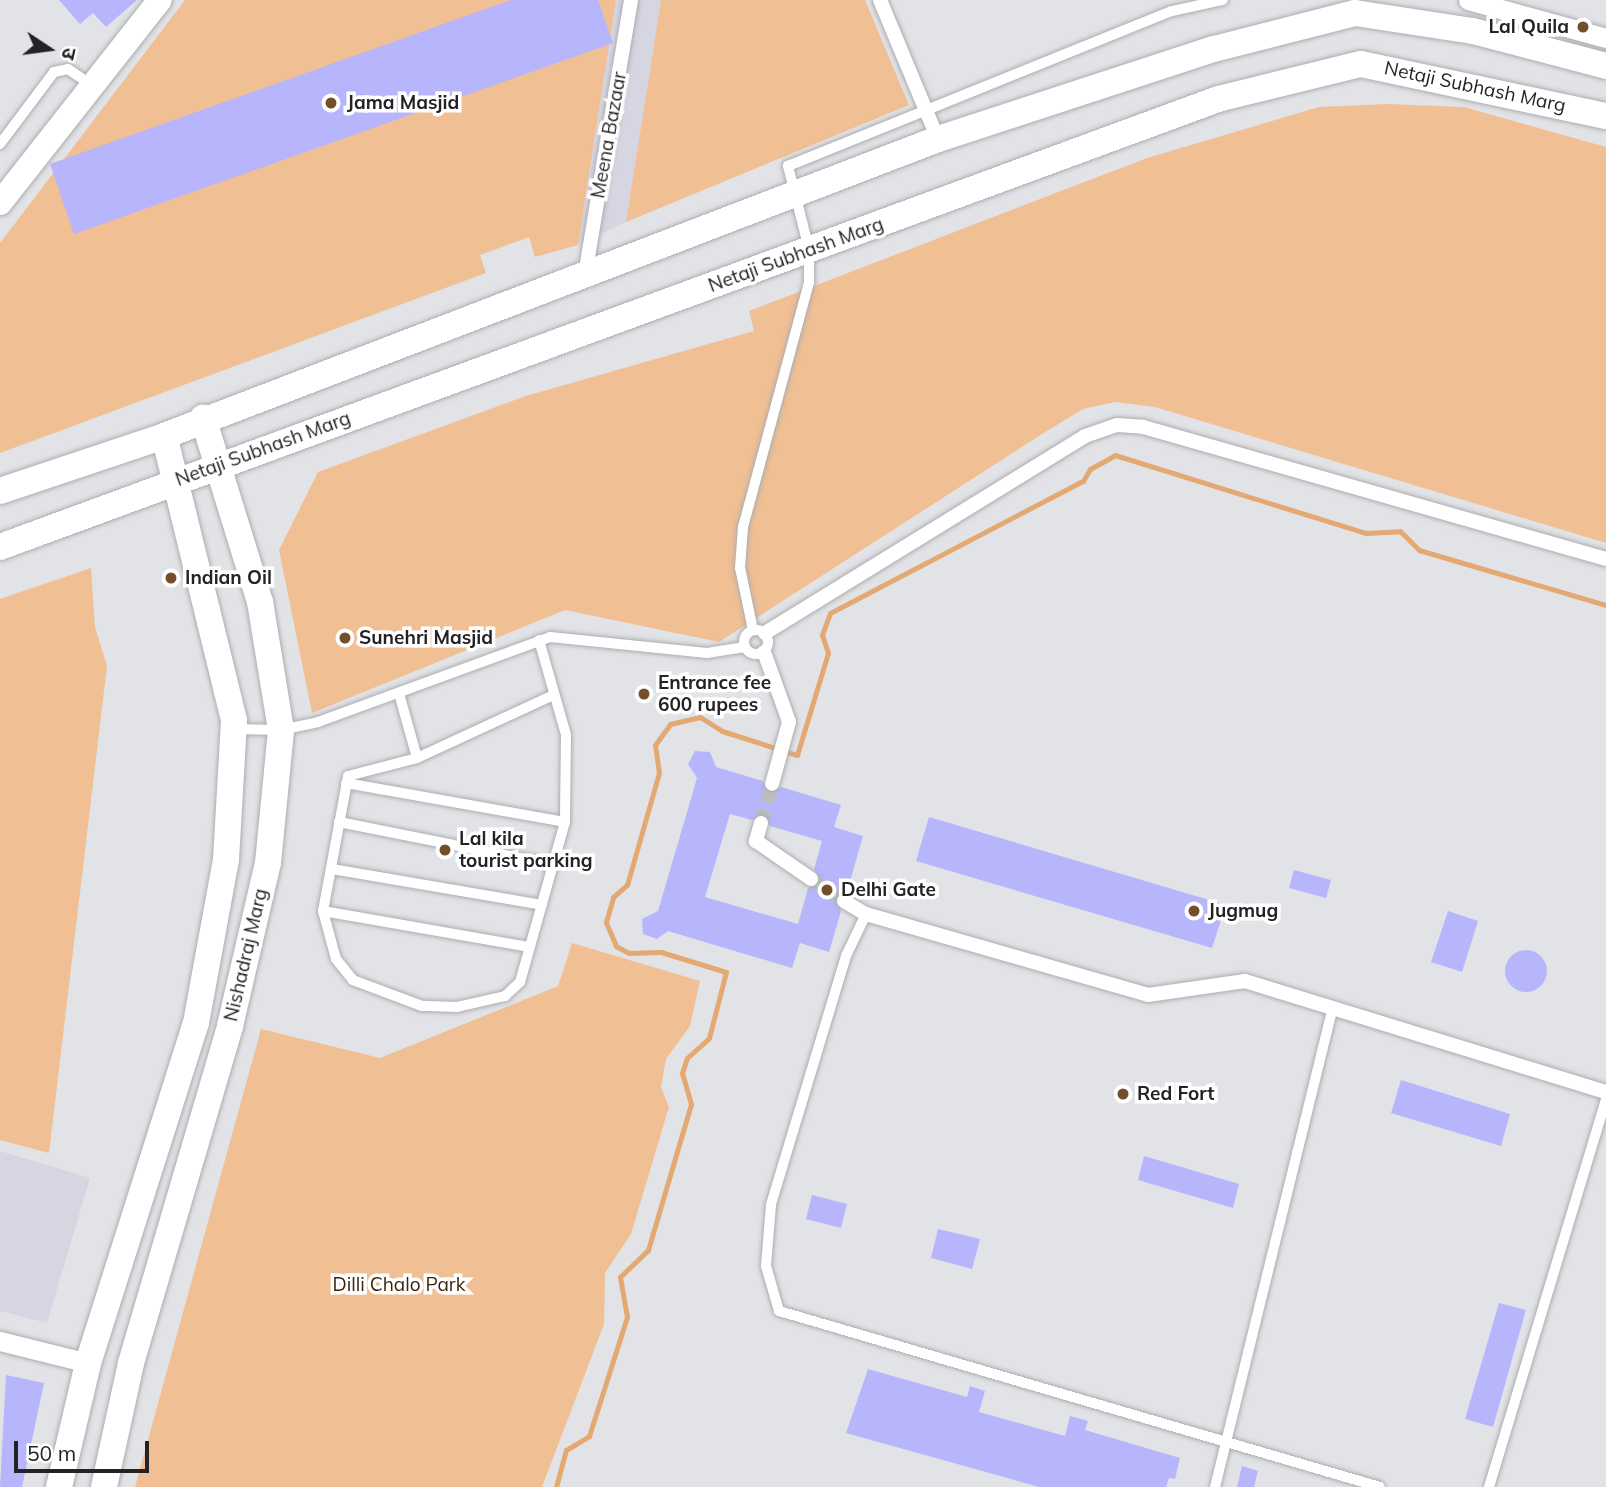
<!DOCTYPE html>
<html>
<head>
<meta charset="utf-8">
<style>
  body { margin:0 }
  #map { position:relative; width:1606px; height:1487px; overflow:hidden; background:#e2e3e7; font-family:Mulish,"Noto Sans Devanagari",sans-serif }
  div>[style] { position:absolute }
  .built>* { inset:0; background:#d6d6e2 }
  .green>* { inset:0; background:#f0bf93 }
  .stream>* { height:5px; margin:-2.5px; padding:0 2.5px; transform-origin:2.5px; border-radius:2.5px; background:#e4a972 }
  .building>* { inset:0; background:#b7b5fc }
  .round { border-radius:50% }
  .pedestrian-tunnel>* { height:14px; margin-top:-7px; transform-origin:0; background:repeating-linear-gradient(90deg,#bcbdc0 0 14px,transparent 0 21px) }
  .roads { filter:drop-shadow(0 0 2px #adadb1) drop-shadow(0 0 2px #adadb1) }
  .service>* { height:10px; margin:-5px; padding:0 5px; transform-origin:5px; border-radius:5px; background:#fff }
  .service>.ring { margin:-5px; padding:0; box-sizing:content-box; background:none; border:10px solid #fff; border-radius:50% }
  .pedestrian>* { height:14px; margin:-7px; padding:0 7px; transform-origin:7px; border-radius:7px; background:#fff }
  .minor>* { height:19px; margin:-9.5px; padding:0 9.5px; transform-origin:9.5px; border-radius:9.5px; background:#fff }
  .tertiary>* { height:24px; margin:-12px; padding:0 12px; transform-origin:12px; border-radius:12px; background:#fff }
  .secondary>* { height:26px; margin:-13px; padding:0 13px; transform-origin:13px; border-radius:13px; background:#fff }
  .dots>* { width:19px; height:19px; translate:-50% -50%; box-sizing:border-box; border:4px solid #fff; border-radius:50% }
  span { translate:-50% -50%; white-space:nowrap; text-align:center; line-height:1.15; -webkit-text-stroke:7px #fff; paint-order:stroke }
  .poi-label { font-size:19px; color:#232325; font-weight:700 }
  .right { translate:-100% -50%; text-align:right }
  .left { translate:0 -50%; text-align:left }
  .street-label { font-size:19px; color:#232325 }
  .park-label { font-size:19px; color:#3d250d }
  .north { position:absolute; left:14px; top:14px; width:70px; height:70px; -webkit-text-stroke:5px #fff; paint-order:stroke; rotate:103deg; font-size:19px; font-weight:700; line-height:28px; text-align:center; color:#232325 }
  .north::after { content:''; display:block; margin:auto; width:24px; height:32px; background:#232325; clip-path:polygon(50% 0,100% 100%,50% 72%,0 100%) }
  .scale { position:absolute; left:14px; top:1441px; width:135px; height:32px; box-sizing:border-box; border:4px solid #232325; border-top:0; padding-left:9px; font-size:21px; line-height:24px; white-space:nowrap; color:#232325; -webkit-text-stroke:5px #fff; paint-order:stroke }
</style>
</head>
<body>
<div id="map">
  <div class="built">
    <i style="clip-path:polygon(616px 0,661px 0,626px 222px,578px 245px)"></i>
    <i style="clip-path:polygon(0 1151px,90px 1178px,47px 1323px,0 1311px)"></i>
  </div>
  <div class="green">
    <i style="clip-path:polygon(185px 0,616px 0,578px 245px,535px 257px,529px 237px,480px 255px,486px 273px,0 453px,0 243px)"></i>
    <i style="clip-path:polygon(661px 0,865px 0,909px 105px,626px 222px)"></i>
    <i style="clip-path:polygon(1388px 104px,1464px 107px,1606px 147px,1606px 543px,1155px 407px,1115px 402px,1083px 409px,1042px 434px,719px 642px,565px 610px,312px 713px,279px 550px,318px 472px,526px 396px,754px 331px,749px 311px,1147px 158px,1319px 107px)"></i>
    <i style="clip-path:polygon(91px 568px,95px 627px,107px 666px,49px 1153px,0 1140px,0 599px)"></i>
    <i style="clip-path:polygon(572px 943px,700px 981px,690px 1026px,666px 1059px,661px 1087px,669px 1107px,631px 1234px,605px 1273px,604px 1324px,542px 1487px,135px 1487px,261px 1029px,380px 1058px,558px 986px)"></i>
  </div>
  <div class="stream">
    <i style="left:556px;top:1487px;width:38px;rotate:-75deg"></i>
    <i style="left:566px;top:1450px;width:27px;rotate:-31deg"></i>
    <i style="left:589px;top:1436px;width:125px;rotate:-72.3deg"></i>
    <i style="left:627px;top:1317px;width:41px;rotate:-99.9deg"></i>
    <i style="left:620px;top:1277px;width:39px;rotate:-44deg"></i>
    <i style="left:648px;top:1250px;width:152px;rotate:-73.6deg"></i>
    <i style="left:691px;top:1104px;width:32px;rotate:-106deg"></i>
    <i style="left:682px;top:1073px;width:16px;rotate:-72deg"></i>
    <i style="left:687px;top:1058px;width:30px;rotate:-42deg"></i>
    <i style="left:709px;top:1038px;width:68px;rotate:-75.6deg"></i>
    <i style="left:726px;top:972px;width:68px;rotate:-162.9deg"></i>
    <i style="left:661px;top:952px;width:32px;rotate:178deg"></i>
    <i style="left:629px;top:953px;width:15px;rotate:-152deg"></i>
    <i style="left:616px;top:946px;width:26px;rotate:-113deg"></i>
    <i style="left:606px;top:922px;width:26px;rotate:-74deg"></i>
    <i style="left:613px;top:897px;width:18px;rotate:-41deg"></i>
    <i style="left:627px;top:885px;width:116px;rotate:-74.1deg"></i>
    <i style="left:659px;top:773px;width:28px;rotate:-98deg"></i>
    <i style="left:655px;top:745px;width:26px;rotate:-54deg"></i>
    <i style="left:670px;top:724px;width:31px;rotate:-13deg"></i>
    <i style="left:700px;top:717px;width:26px;rotate:32deg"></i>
    <i style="left:722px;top:731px;width:79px;rotate:17.7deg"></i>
    <i style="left:797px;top:755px;width:107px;rotate:-73.1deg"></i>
    <i style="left:828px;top:653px;width:19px;rotate:-108deg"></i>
    <i style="left:822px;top:635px;width:23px;rotate:-70deg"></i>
    <i style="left:830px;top:613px;width:285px;rotate:-27.6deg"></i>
    <i style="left:1083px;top:481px;width:14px;rotate:-60deg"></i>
    <i style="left:1090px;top:469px;width:29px;rotate:-29deg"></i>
    <i style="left:1115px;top:455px;width:263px;rotate:17.3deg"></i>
    <i style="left:1366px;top:533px;width:34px;rotate:-3deg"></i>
    <i style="left:1400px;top:531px;width:27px;rotate:45deg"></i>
    <i style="left:1419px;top:550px;width:195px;rotate:16.4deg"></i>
  </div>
  <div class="building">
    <i style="clip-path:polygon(59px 0,137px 0,106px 27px,93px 13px,80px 24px)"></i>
    <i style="clip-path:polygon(511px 0,598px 0,613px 43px,74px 234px,50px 164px)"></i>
    <i style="clip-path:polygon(evenodd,695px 751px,710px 752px,716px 767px,763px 781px,769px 793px,781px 787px,841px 805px,834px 827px,863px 836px,847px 892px,835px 897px,841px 911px,829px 952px,800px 943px,792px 968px,668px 931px,657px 939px,643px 934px,642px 919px,658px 911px,697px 778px,688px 764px,695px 751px,730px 814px,752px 820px,764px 814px,770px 826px,822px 841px,814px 869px,820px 880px,808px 888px,798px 924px,705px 897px,730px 814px)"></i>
    <i style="clip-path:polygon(929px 817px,1226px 905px,1212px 948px,916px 861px)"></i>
    <i style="clip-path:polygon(1294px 870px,1331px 880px,1326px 898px,1289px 888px)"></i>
    <i style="clip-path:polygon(1448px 911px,1478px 921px,1462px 972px,1431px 962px)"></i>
    <i class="round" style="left:1505px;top:950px;width:42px;height:42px"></i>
    <i style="clip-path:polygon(1401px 1080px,1510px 1114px,1501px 1146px,1391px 1113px)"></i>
    <i style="clip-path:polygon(1144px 1156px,1239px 1184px,1233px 1208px,1138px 1180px)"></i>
    <i style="clip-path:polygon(812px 1195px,847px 1204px,841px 1228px,806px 1219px)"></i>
    <i style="clip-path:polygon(938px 1229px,980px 1239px,972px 1269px,931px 1258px)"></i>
    <i style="clip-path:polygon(1499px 1303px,1526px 1310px,1493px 1427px,1465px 1419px)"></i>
    <i style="clip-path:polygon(868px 1369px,967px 1397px,970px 1386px,985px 1391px,979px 1412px,1065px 1436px,1070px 1416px,1088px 1421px,1085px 1430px,1180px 1458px,1175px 1479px,1169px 1478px,1166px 1487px,1039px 1487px,846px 1433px)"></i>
    <i style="clip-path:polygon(6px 1375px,44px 1383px,22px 1487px,0 1487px)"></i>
    <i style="clip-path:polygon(1242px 1466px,1258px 1471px,1254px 1487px,1237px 1487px)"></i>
  </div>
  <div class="pedestrian-tunnel">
    <i style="left:761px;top:823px;width:41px;rotate:-74.2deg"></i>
    <i style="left:811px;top:879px;width:40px;rotate:34deg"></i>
  </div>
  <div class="roads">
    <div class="service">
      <i style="left:0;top:144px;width:90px;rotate:-53.1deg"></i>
      <i style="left:54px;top:72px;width:14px;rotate:-12deg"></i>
      <i style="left:68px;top:69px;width:30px;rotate:34deg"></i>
      <i class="ring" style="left:744px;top:630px;width:14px;height:14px"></i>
      <i style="left:753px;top:630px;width:63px;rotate:-101.8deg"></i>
      <i style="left:740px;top:568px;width:41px;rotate:-85.8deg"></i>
      <i style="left:743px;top:527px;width:254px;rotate:-74.9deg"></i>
      <i style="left:809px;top:282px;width:33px;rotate:-90deg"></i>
      <i style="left:809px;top:249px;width:86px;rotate:-104.2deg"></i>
      <i style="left:788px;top:166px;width:414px;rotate:-22deg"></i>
      <i style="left:1172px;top:11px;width:52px;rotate:-12.2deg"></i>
      <i style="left:539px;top:640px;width:99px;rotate:74.1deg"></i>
      <i style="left:566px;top:735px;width:87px;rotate:90.7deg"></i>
      <i style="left:565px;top:822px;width:166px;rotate:105.7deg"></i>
      <i style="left:520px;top:982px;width:21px;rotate:137deg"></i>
      <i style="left:505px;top:996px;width:49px;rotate:167.1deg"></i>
      <i style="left:457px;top:1007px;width:35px;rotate:-178deg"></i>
      <i style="left:422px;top:1006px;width:74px;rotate:-159.4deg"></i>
      <i style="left:353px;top:980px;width:27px;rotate:-129deg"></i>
      <i style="left:336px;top:959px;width:50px;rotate:-105.2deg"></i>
      <i style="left:323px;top:911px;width:137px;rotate:-79.5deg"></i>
      <i style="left:348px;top:776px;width:71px;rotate:-14.6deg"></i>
      <i style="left:417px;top:758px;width:148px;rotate:-24.8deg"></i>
      <i style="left:400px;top:697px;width:63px;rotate:74.4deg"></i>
      <i style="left:234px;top:729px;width:47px;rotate:1.2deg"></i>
      <i style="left:281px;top:730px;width:38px;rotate:-12deg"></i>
      <i style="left:318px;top:722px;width:247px;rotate:-20.1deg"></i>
      <i style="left:550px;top:637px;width:158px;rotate:5.8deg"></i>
      <i style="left:707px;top:653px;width:38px;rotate:-9deg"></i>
      <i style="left:346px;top:783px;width:222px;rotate:10.1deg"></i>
      <i style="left:339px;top:822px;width:219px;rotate:11.3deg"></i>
      <i style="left:332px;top:869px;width:213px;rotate:9.7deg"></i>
      <i style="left:323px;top:911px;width:210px;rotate:9.9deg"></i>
      <i style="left:866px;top:914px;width:47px;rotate:115.5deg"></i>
      <i style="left:846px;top:956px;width:260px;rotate:106.8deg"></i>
      <i style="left:771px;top:1205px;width:61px;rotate:94.7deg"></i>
      <i style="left:766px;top:1266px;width:47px;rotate:73.9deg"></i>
      <i style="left:779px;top:1311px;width:626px;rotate:16.32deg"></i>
      <i style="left:1215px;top:1487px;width:493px;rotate:-76.2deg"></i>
      <i style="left:1489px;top:1487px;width:404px;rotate:-73.2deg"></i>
    </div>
    <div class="pedestrian">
      <i style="left:880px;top:0;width:151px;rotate:67.4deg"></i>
      <i style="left:586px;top:269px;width:273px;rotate:-80.5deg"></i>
      <i style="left:765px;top:633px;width:376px;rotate:-31.6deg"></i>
      <i style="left:1085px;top:436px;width:34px;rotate:-19deg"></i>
      <i style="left:1117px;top:425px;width:26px;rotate:4deg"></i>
      <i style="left:1143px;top:427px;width:481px;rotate:15.9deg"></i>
      <i style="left:764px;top:652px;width:74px;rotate:70.3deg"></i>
      <i style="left:789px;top:722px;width:64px;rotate:105.3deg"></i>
      <i style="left:761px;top:823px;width:19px;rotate:106deg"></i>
      <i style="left:756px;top:841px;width:67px;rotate:34.6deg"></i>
      <i style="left:844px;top:901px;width:26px;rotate:31deg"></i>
      <i style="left:866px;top:914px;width:293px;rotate:16deg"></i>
      <i style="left:1148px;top:995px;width:98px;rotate:-8.2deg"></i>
      <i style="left:1245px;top:981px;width:378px;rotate:17.1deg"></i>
    </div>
    <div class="minor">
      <i style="left:1468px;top:0;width:143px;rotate:15.4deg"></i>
      <i style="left:0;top:1341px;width:91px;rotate:14deg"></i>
    </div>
    <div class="tertiary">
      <i style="left:0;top:203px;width:258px;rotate:-51.8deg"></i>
    </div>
    <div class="secondary">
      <i style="left:0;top:491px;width:173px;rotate:-18.5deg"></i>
      <i style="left:164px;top:436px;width:829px;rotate:-20.99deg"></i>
      <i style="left:938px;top:139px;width:290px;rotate:-18.1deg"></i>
      <i style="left:1214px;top:49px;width:146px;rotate:-14.3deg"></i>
      <i style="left:1355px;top:13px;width:119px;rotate:8.7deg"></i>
      <i style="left:1473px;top:31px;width:138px;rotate:14.7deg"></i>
      <i style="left:0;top:547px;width:1298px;rotate:-20.19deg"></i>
      <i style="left:1218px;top:99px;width:147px;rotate:-13.8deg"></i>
      <i style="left:1361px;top:64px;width:250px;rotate:12deg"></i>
      <i style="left:59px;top:1487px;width:127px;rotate:-76.8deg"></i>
      <i style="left:88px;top:1363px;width:357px;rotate:-72.4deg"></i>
      <i style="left:196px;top:1023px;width:166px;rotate:-79.6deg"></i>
      <i style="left:226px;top:860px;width:140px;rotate:-86.7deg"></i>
      <i style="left:234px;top:720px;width:292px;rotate:-103.8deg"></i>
      <i style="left:104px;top:1487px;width:127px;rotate:-77.7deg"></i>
      <i style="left:131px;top:1363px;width:351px;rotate:-73.6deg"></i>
      <i style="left:230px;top:1026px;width:167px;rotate:-76.9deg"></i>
      <i style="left:268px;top:863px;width:134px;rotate:-84.4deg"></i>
      <i style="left:281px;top:730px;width:130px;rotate:-99.3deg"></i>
      <i style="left:260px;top:602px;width:193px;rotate:-107.2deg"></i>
    </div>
  </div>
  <div class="dots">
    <i style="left:1583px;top:27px;background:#744f2b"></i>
    <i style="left:331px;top:103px;background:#744f2b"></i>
    <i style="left:171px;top:578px;background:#744f2b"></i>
    <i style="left:345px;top:638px;background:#744f2b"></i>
    <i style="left:644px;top:694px;background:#744f2b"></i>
    <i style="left:445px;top:850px;background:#744f2b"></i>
    <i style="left:827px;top:890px;background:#744f2b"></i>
    <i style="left:1194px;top:911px;background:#744f2b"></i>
    <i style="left:1123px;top:1094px;background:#744f2b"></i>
  </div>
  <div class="poi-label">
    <span class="right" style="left:1569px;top:27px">Lal Quila</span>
    <span class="left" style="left:347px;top:103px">Jama Masjid</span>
    <span class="left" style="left:185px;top:578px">Indian Oil</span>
    <span class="left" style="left:359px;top:638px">Sunehri Masjid</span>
    <span class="left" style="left:658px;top:694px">Entrance fee<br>600 rupees</span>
    <span class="left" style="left:459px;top:850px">Lal kila<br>tourist parking</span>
    <span class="left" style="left:841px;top:890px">Delhi Gate</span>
    <span class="left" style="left:1208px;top:911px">Jugmug</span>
    <span class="left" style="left:1137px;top:1094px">Red Fort</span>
  </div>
  <div class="street-label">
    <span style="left:1475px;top:87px;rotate:12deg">Netaji Subhash Marg</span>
    <span style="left:609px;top:135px;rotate:-80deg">Meena Bazaar</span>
    <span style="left:796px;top:255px;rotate:-20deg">Netaji Subhash Marg</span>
    <span style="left:263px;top:449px;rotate:-20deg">Netaji Subhash Marg</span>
    <span style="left:246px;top:955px;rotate:-77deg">Nishadraj Marg</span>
  </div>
  <div class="park-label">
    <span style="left:399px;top:1285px">Dilli Chalo Park</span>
  </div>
  <div class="north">उ</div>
  <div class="scale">50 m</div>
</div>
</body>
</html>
